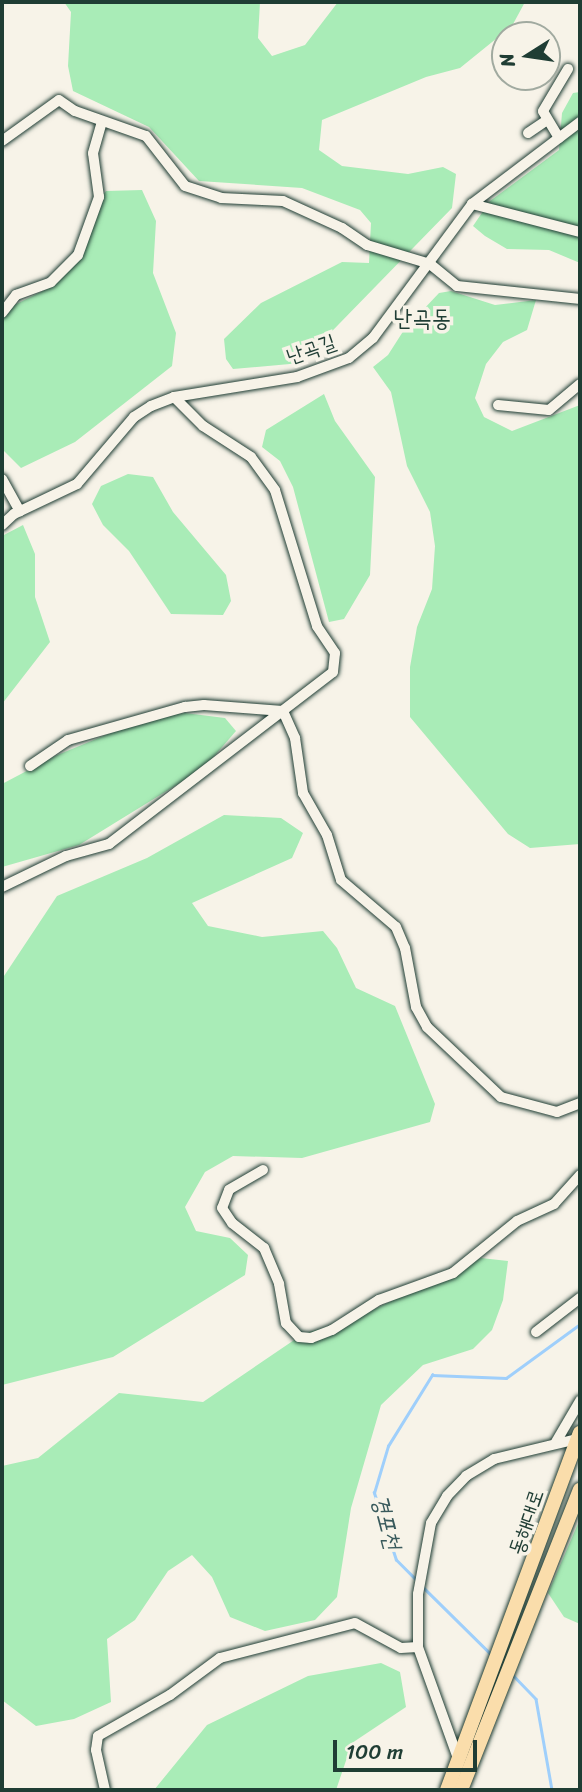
<!DOCTYPE html>
<html>
<head>
<meta charset="utf-8">
<style>
  body { margin:0 }
  #map { position:relative; width:582px; height:1792px; overflow:hidden; background:#f7f3e8; font-family:Sriracha,"Poor Story",sans-serif }
  div>[style] { position:absolute }
  .green>* { inset:0; background:#a9ecb7 }
  .stream>* { height:2.5px; margin:-1.25px; padding:0 1.25px; transform-origin:1.25px; border-radius:1.25px; background:#9fcffb }
  .roads { filter:drop-shadow(0 0 2px #1f3d34) drop-shadow(0 0 2px #1f3d34) }
  .minor>* { height:10px; margin:-5px; padding:0 5px; transform-origin:5px; border-radius:5px; background:#f7f3e8 }
  .highway>* { height:14px; margin:-7px; padding:0 7px; transform-origin:7px; border-radius:7px; background:#faddab }
  span { translate:-50% -50%; white-space:nowrap; text-align:center; line-height:1.15; -webkit-text-stroke:7px #f7f3e8; paint-order:stroke }
  .street-label { font-size:21px; color:#1f3d34 }
  .water-label { font-size:23px; color:#395a5c; font-style:italic }
  .quarter-label { font-size:24px; color:#1f3d34 }
  .frame { position:absolute; inset:0; border:4px solid #1f3d34; pointer-events:none }
  .north { position:absolute; left:491px; top:21px; width:70px; height:70px; box-sizing:border-box; background:#f7f3e8; border:2px solid #a1aaa0; border-radius:50%; rotate:258deg; font-size:19px; font-weight:700; line-height:28px; text-align:center; color:#1f3d34 }
  .north::after { content:''; display:block; margin:auto; width:24px; height:32px; background:#1f3d34; clip-path:polygon(50% 0,100% 100%,50% 72%,0 100%) }
  .scale { position:absolute; left:333px; top:1740px; width:144px; height:32px; box-sizing:border-box; border:4px solid #1f3d34; border-top:0; padding-left:9px; font-size:21px; line-height:24px; white-space:nowrap; color:#1f3d34; -webkit-text-stroke:5px #f7f3e8; paint-order:stroke }
</style>
</head>
<body>
<div id="map">
  <div class="green">
    <i style="clip-path:polygon(64px 2px,260px 2px,258px 38px,272px 56px,305px 45px,338px 2px,525px 2px,512px 26px,460px 68px,426px 77px,322px 120px,319px 150px,342px 166px,408px 174px,443px 167px,456px 174px,452px 208px,301px 363px,233px 369px,226px 359px,224px 339px,261px 303px,342px 262px,369px 263px,371px 223px,360px 210px,302px 188px,199px 181px,149px 127px,73px 91px,68px 66px,71px 12px)"></i>
    <i style="clip-path:polygon(580px 92px,580px 263px,549px 250px,507px 249px,485px 236px,473px 226px,490px 201px,559px 150px,562px 113px,573px 93px)"></i>
    <i style="clip-path:polygon(142px 190px,156px 221px,153px 273px,176px 333px,172px 366px,75px 442px,21px 468px,2px 449px,2px 311px,55px 285px,85px 243px,96px 204px,106px 191px)"></i>
    <i style="clip-path:polygon(451px 291px,495px 305px,536px 300px,527px 330px,503px 342px,486px 364px,475px 398px,484px 417px,512px 431px,580px 405px,580px 844px,530px 848px,508px 834px,410px 717px,410px 667px,417px 627px,432px 589px,435px 546px,430px 512px,407px 466px,391px 392px,373px 367px,388px 355px,404px 330px,439px 293px)"></i>
    <i style="clip-path:polygon(324px 394px,335px 421px,375px 477px,370px 575px,344px 619px,329px 622px,293px 487px,280px 461px,262px 447px,266px 430px)"></i>
    <i style="clip-path:polygon(128px 474px,153px 477px,173px 512px,226px 575px,231px 601px,223px 615px,171px 614px,129px 551px,103px 525px,92px 504px,101px 486px)"></i>
    <i style="clip-path:polygon(23px 525px,35px 554px,35px 597px,50px 642px,2px 704px,2px 536px)"></i>
    <i style="clip-path:polygon(185px 713px,225px 718px,236px 731px,204px 768px,79px 845px,2px 867px,2px 784px,55px 756px,147px 718px)"></i>
    <i style="clip-path:polygon(224px 815px,281px 818px,303px 833px,292px 858px,192px 903px,208px 926px,262px 937px,323px 931px,337px 948px,356px 988px,395px 1006px,435px 1104px,430px 1122px,302px 1158px,233px 1156px,205px 1172px,185px 1207px,196px 1231px,230px 1238px,248px 1255px,245px 1275px,113px 1357px,2px 1385px,2px 979px,57px 896px,147px 858px)"></i>
    <i style="clip-path:polygon(481px 1258px,508px 1261px,503px 1300px,492px 1330px,473px 1349px,423px 1365px,381px 1405px,351px 1508px,337px 1597px,315px 1620px,265px 1631px,230px 1617px,212px 1577px,192px 1555px,168px 1571px,135px 1620px,107px 1639px,111px 1702px,74px 1719px,36px 1726px,2px 1700px,2px 1466px,38px 1458px,119px 1393px,203px 1402px,303px 1334px,356px 1318px)"></i>
    <i style="clip-path:polygon(580px 1519px,580px 1624px,564px 1617px,548px 1593px)"></i>
    <i style="clip-path:polygon(381px 1663px,400px 1672px,406px 1707px,352px 1743px,336px 1790px,154px 1790px,207px 1725px,308px 1676px)"></i>
  </div>
  <div class="stream">
    <i style="left:418px;top:1582px;width:31px;rotate:-135deg"></i>
    <i style="left:396px;top:1560px;width:71px;rotate:-108.2deg"></i>
    <i style="left:374px;top:1493px;width:49px;rotate:-73.4deg"></i>
    <i style="left:388px;top:1446px;width:84px;rotate:-58.2deg"></i>
    <i style="left:432px;top:1375px;width:74px;rotate:2.3deg"></i>
    <i style="left:506px;top:1378px;width:92px;rotate:-36.1deg"></i>
    <i style="left:423px;top:1587px;width:98px;rotate:44.6deg"></i>
    <i style="left:513px;top:1675px;width:33px;rotate:46deg"></i>
    <i style="left:536px;top:1699px;width:92px;rotate:80deg"></i>
  </div>
  <div class="roads">
    <div class="minor">
      <i style="left:528px;top:133px;width:22px;rotate:-34deg"></i>
      <i style="left:559px;top:138px;width:31px;rotate:-121deg"></i>
      <i style="left:543px;top:111px;width:49px;rotate:-59.2deg"></i>
      <i style="left:2px;top:141px;width:70px;rotate:-35.7deg"></i>
      <i style="left:59px;top:100px;width:19px;rotate:35deg"></i>
      <i style="left:75px;top:111px;width:75px;rotate:19.4deg"></i>
      <i style="left:146px;top:136px;width:63px;rotate:52deg"></i>
      <i style="left:185px;top:186px;width:38px;rotate:18deg"></i>
      <i style="left:221px;top:198px;width:62px;rotate:2.8deg"></i>
      <i style="left:283px;top:201px;width:65px;rotate:24.6deg"></i>
      <i style="left:342px;top:228px;width:30px;rotate:34deg"></i>
      <i style="left:367px;top:245px;width:66px;rotate:16.8deg"></i>
      <i style="left:430px;top:264px;width:35px;rotate:39deg"></i>
      <i style="left:457px;top:286px;width:124px;rotate:6deg"></i>
      <i style="left:472px;top:204px;width:112px;rotate:14.5deg"></i>
      <i style="left:2px;top:313px;width:23px;rotate:-52deg"></i>
      <i style="left:16px;top:295px;width:37px;rotate:-20deg"></i>
      <i style="left:51px;top:282px;width:38px;rotate:-45deg"></i>
      <i style="left:78px;top:255px;width:62px;rotate:-70.1deg"></i>
      <i style="left:99px;top:197px;width:44px;rotate:-97.8deg"></i>
      <i style="left:93px;top:153px;width:32px;rotate:-74deg"></i>
      <i style="left:498px;top:405px;width:51px;rotate:5.6deg"></i>
      <i style="left:549px;top:410px;width:40px;rotate:-40deg"></i>
      <i style="left:2px;top:479px;width:37px;rotate:61deg"></i>
      <i style="left:2px;top:525px;width:16px;rotate:-43deg"></i>
      <i style="left:14px;top:514px;width:70px;rotate:-25.5deg"></i>
      <i style="left:77px;top:484px;width:88px;rotate:-49.6deg"></i>
      <i style="left:134px;top:417px;width:20px;rotate:-33deg"></i>
      <i style="left:151px;top:406px;width:25px;rotate:-21deg"></i>
      <i style="left:174px;top:397px;width:125px;rotate:-9.2deg"></i>
      <i style="left:297px;top:377px;width:55px;rotate:-20.1deg"></i>
      <i style="left:349px;top:358px;width:31px;rotate:-40deg"></i>
      <i style="left:373px;top:338px;width:167px;rotate:-53.5deg"></i>
      <i style="left:472px;top:204px;width:136px;rotate:-37.2deg"></i>
      <i style="left:283px;top:711px;width:30px;rotate:66deg"></i>
      <i style="left:295px;top:738px;width:56px;rotate:81.7deg"></i>
      <i style="left:303px;top:793px;width:48px;rotate:60.3deg"></i>
      <i style="left:327px;top:835px;width:47px;rotate:72.7deg"></i>
      <i style="left:341px;top:880px;width:72px;rotate:40.5deg"></i>
      <i style="left:396px;top:927px;width:23px;rotate:67deg"></i>
      <i style="left:405px;top:948px;width:60px;rotate:79.4deg"></i>
      <i style="left:416px;top:1007px;width:23px;rotate:61deg"></i>
      <i style="left:427px;top:1027px;width:102px;rotate:43.4deg"></i>
      <i style="left:501px;top:1097px;width:58px;rotate:15deg"></i>
      <i style="left:557px;top:1112px;width:25px;rotate:-21deg"></i>
      <i style="left:30px;top:766px;width:46px;rotate:-34.4deg"></i>
      <i style="left:68px;top:740px;width:122px;rotate:-15.8deg"></i>
      <i style="left:185px;top:707px;width:19px;rotate:-6deg"></i>
      <i style="left:204px;top:705px;width:79px;rotate:4.3deg"></i>
      <i style="left:2px;top:887px;width:71px;rotate:-25.8deg"></i>
      <i style="left:66px;top:856px;width:45px;rotate:-15.6deg"></i>
      <i style="left:109px;top:844px;width:282px;rotate:-37.5deg"></i>
      <i style="left:333px;top:672px;width:19px;rotate:-84deg"></i>
      <i style="left:335px;top:653px;width:32px;rotate:-124deg"></i>
      <i style="left:317px;top:626px;width:142px;rotate:-107.2deg"></i>
      <i style="left:275px;top:490px;width:41px;rotate:-126deg"></i>
      <i style="left:251px;top:457px;width:57px;rotate:-147.1deg"></i>
      <i style="left:203px;top:426px;width:41px;rotate:-135deg"></i>
      <i style="left:263px;top:1170px;width:39px;rotate:150deg"></i>
      <i style="left:229px;top:1190px;width:19px;rotate:111deg"></i>
      <i style="left:222px;top:1208px;width:18px;rotate:56deg"></i>
      <i style="left:232px;top:1223px;width:41px;rotate:38deg"></i>
      <i style="left:264px;top:1248px;width:39px;rotate:67deg"></i>
      <i style="left:279px;top:1284px;width:40px;rotate:80deg"></i>
      <i style="left:286px;top:1323px;width:19px;rotate:47deg"></i>
      <i style="left:299px;top:1337px;width:12px;rotate:5deg"></i>
      <i style="left:311px;top:1338px;width:22px;rotate:-21deg"></i>
      <i style="left:332px;top:1330px;width:56px;rotate:-32.6deg"></i>
      <i style="left:379px;top:1300px;width:79px;rotate:-20deg"></i>
      <i style="left:453px;top:1273px;width:82px;rotate:-39.1deg"></i>
      <i style="left:517px;top:1221px;width:41px;rotate:-24.7deg"></i>
      <i style="left:554px;top:1204px;width:39px;rotate:-48deg"></i>
      <i style="left:536px;top:1332px;width:56px;rotate:-37.7deg"></i>
      <i style="left:556px;top:1442px;width:48px;rotate:-59.7deg"></i>
      <i style="left:459px;top:1761px;width:121px;rotate:-109.8deg"></i>
      <i style="left:418px;top:1647px;width:53px;rotate:-90deg"></i>
      <i style="left:418px;top:1594px;width:72px;rotate:-79.6deg"></i>
      <i style="left:431px;top:1523px;width:31px;rotate:-59deg"></i>
      <i style="left:447px;top:1496px;width:28px;rotate:-46deg"></i>
      <i style="left:466px;top:1476px;width:33px;rotate:-31deg"></i>
      <i style="left:494px;top:1459px;width:85px;rotate:-13.5deg"></i>
      <i style="left:105px;top:1790px;width:41px;rotate:-102.7deg"></i>
      <i style="left:96px;top:1750px;width:14px;rotate:-82deg"></i>
      <i style="left:98px;top:1736px;width:83px;rotate:-29.7deg"></i>
      <i style="left:170px;top:1695px;width:62px;rotate:-36.5deg"></i>
      <i style="left:220px;top:1658px;width:139px;rotate:-14.5deg"></i>
      <i style="left:355px;top:1623px;width:52px;rotate:28.5deg"></i>
      <i style="left:401px;top:1648px;width:17px;rotate:-3deg"></i>
    </div>
    <div class="highway">
      <i style="left:447px;top:1790px;width:381px;rotate:-69.6deg"></i>
      <i style="left:461px;top:1790px;width:323px;rotate:-68.4deg"></i>
    </div>
  </div>
  <div class="street-label">
    <span style="left:311px;top:349px;rotate:-19deg">난곡길</span>
    <span style="left:526px;top:1522px;rotate:-71deg">동해대로</span>
  </div>
  <div class="water-label">
    <span style="left:386px;top:1522px;rotate:75deg">경포천</span>
  </div>
  <div class="quarter-label">
    <span style="left:422px;top:319px">난곡동</span>
  </div>
  <div class="frame"></div>
  <div class="north">N</div>
  <div class="scale">100 m</div>
</div>
</body>
</html>
